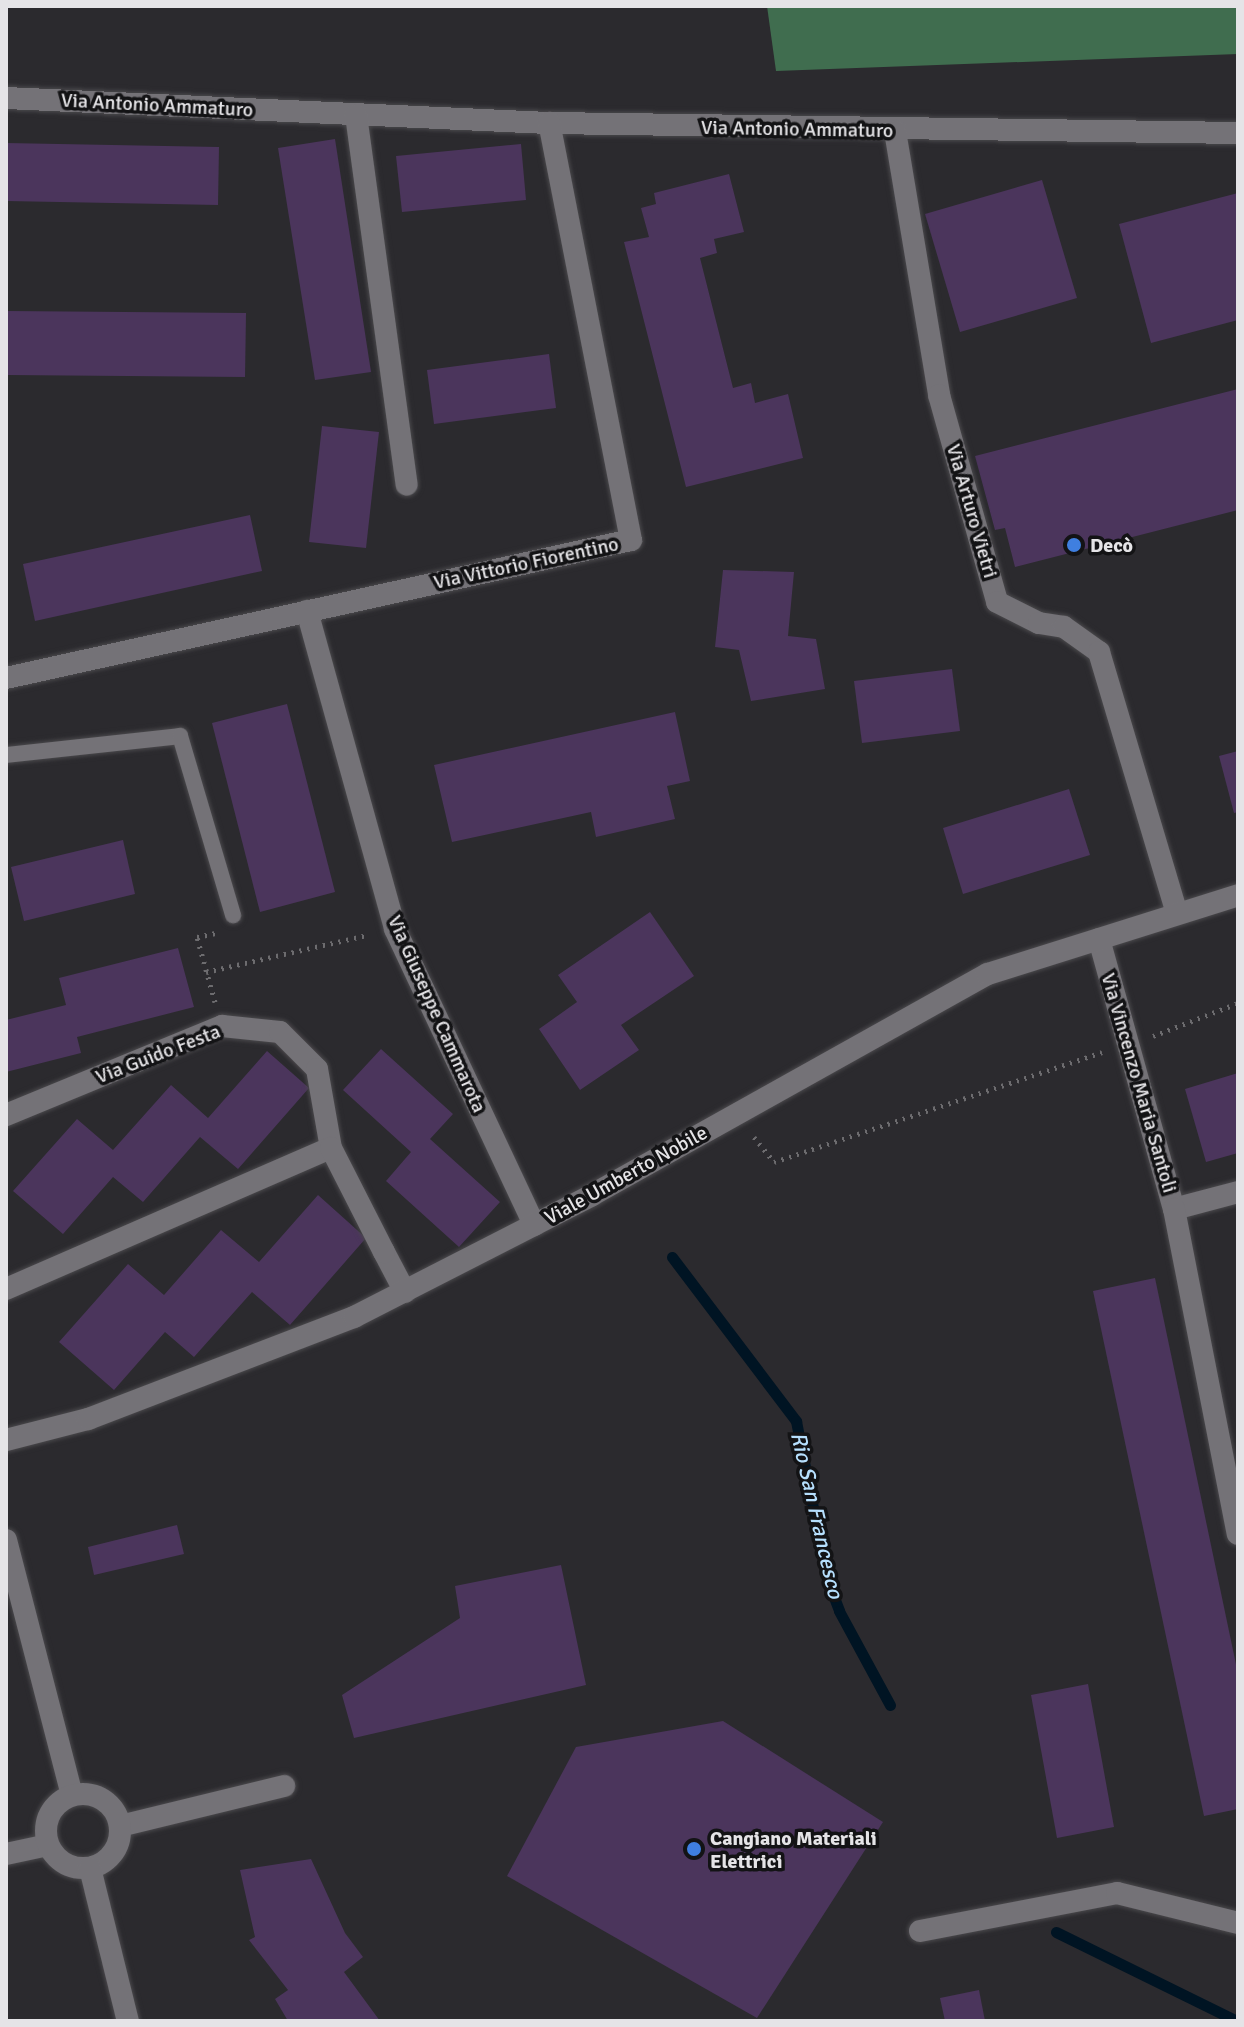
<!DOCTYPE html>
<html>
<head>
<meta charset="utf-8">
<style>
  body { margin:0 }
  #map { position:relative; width:1244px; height:2027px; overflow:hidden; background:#2b2a2e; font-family:Signika,sans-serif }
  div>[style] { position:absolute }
  .forest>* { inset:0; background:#406d4f }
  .stream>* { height:11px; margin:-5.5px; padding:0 5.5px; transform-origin:5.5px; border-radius:5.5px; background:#001423 }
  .building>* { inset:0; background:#4b355c }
  .path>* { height:5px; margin-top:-2.5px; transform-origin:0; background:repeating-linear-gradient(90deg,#6d6c6f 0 2px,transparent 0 8px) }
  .roads { filter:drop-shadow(0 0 2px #4a494c) drop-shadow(0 0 2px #4a494c) }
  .service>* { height:16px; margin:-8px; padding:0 8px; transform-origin:8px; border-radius:8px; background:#747277 }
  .pedestrian>* { height:22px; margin:-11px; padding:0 11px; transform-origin:11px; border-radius:11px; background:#747277 }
  .minor>* { height:22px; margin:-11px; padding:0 11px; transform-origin:11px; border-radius:11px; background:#747277 }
  .secondary>* { height:22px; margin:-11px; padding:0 11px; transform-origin:11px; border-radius:11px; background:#747277 }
  .secondary>.ring { margin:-11px; padding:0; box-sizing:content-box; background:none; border:22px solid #747277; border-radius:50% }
  .dots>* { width:22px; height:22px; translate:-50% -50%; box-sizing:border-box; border:4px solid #131315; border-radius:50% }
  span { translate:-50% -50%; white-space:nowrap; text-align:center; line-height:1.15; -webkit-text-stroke:7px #131315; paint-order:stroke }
  .street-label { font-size:20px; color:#e5e4e7 }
  .poi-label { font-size:20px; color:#e5e4e7; font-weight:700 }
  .left { translate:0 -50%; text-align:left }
  .water-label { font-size:22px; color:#b6dffd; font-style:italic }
  .frame { position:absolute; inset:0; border:8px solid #e5e4e7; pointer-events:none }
</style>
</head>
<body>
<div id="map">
  <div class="forest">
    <i style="clip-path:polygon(767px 6px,1238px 6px,1238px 54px,776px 71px)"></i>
  </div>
  <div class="stream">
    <i style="left:672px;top:1257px;width:206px;rotate:52.9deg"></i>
    <i style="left:796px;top:1421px;width:161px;rotate:78.9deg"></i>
    <i style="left:827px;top:1579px;width:34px;rotate:69deg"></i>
    <i style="left:839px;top:1611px;width:107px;rotate:61.5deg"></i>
    <i style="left:1056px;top:1932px;width:202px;rotate:26.2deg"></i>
  </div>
  <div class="building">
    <i style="clip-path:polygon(335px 139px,371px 372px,315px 380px,278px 148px)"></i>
    <i style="clip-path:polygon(6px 143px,219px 147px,218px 205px,6px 201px)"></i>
    <i style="clip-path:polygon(521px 144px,526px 200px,402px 212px,396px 156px)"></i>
    <i style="clip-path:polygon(729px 174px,744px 232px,714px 239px,717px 253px,700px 258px,733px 388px,751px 383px,755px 403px,788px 394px,803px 458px,686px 487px,624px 242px,649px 237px,641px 208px,656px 204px,654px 193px)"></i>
    <i style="clip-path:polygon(1042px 180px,1077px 298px,960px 332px,925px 214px)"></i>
    <i style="clip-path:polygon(1238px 193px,1238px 320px,1151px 343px,1119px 224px)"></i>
    <i style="clip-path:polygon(7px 311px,246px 313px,245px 377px,7px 375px)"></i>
    <i style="clip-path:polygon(549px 354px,556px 408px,434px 424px,427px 370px)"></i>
    <i style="clip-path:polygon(1238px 389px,1238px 510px,1015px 567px,1005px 528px,995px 530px,975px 456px)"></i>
    <i style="clip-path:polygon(322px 426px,379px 432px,366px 548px,309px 542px)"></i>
    <i style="clip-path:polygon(250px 515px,262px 571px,35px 621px,23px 564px)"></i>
    <i style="clip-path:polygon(723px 570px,794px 572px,788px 636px,816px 639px,825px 689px,751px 701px,739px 650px,715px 647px)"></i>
    <i style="clip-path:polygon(952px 669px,960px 731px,862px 743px,854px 681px)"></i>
    <i style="clip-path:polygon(287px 704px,335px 892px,260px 912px,212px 723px)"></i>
    <i style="clip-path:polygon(675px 712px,690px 781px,667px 786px,675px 819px,596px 837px,591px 812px,452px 842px,434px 765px)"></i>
    <i style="clip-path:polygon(1238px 751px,1238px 812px,1234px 813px,1219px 756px)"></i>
    <i style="clip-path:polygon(1069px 789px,1090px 855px,963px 894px,943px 828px)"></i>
    <i style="clip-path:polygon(123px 840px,135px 894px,24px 921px,11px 867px)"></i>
    <i style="clip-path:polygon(650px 912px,694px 976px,621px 1025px,639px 1050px,580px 1090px,539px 1029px,577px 1002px,558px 975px)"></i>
    <i style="clip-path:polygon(178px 948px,194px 1007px,77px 1037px,81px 1053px,6px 1072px,6px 1020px,66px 1005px,59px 978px)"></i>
    <i style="clip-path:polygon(381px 1049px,453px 1114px,430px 1139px,500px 1202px,459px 1247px,386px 1181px,411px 1152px,343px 1090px)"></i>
    <i style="clip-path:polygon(267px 1051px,309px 1088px,238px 1169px,200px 1137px,143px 1202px,113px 1177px,63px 1234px,13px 1191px,77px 1119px,113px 1150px,171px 1085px,208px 1118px)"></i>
    <i style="clip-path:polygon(1238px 1073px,1238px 1153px,1206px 1162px,1185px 1089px)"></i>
    <i style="clip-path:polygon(318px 1195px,366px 1238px,290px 1325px,252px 1292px,194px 1357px,165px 1332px,114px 1390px,59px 1342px,128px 1264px,164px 1295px,221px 1230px,259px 1262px)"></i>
    <i style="clip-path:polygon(1155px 1278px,1238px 1674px,1238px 1809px,1204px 1816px,1093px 1291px)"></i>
    <i style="clip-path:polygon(177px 1525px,184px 1554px,94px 1575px,88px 1547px)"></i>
    <i style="clip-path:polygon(561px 1565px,586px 1685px,354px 1738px,342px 1695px,460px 1618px,455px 1586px)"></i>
    <i style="clip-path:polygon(1088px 1684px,1114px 1827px,1057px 1838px,1031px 1695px)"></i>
    <i style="clip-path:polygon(723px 1721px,883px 1822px,757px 2018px,507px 1876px,576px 1747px)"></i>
    <i style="clip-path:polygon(311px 1859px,345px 1933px,363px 1957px,344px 1972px,380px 2021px,288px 2021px,275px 1999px,288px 1990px,249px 1940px,255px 1937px,240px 1870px)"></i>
    <i style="clip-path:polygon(979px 1990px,985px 2021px,945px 2021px,940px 1998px)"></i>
  </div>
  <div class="path">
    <i style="left:206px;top:972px;width:165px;rotate:-12.9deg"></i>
    <i style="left:215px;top:1002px;width:67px;rotate:-105.5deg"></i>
    <i style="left:197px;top:937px;width:19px;rotate:-12deg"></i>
    <i style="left:1153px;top:1036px;width:91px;rotate:-21.2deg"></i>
    <i style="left:754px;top:1137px;width:32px;rotate:51deg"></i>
    <i style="left:774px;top:1162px;width:346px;rotate:-18.5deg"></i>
  </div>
  <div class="roads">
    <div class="service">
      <i style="left:6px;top:755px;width:175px;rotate:-6.2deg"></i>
      <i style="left:180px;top:736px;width:187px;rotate:73.5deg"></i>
    </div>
    <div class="pedestrian">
      <i style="left:384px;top:1252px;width:45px;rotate:62.3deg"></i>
    </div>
    <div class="minor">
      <i style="left:6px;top:98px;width:544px;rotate:2.64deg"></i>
      <i style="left:549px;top:123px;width:689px;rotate:0.83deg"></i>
      <i style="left:356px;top:115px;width:373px;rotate:82.2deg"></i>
      <i style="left:895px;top:131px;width:268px;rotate:80.5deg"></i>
      <i style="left:939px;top:395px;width:215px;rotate:74.3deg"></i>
      <i style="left:997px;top:602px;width:47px;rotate:26.6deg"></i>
      <i style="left:1039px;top:623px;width:25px;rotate:9deg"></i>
      <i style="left:1064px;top:627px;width:43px;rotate:35.5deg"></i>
      <i style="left:1099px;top:652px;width:273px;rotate:73.4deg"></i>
      <i style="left:307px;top:611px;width:330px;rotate:74.5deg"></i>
      <i style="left:395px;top:929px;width:327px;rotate:64.8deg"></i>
      <i style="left:6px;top:678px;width:640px;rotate:-12.45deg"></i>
      <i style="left:631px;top:540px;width:425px;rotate:-101.1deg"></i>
      <i style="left:1099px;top:939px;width:280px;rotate:74.5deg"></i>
      <i style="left:1174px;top:1209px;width:66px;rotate:-14.9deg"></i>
      <i style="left:6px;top:1115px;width:234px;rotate:-22.4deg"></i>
      <i style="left:222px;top:1026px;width:58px;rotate:5.9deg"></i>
      <i style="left:280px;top:1032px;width:52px;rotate:45deg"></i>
      <i style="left:317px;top:1069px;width:80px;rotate:80deg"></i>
      <i style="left:1174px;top:1209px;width:331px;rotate:78.9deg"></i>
      <i style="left:6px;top:1289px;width:354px;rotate:-23.5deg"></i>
      <i style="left:331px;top:1148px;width:117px;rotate:63deg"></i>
      <i style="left:120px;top:1826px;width:169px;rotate:-13.7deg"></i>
      <i style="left:6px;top:1854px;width:43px;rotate:-12.1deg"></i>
      <i style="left:920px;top:1931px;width:201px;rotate:-10.9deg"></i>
      <i style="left:1117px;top:1893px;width:125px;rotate:13.9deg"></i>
    </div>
    <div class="secondary">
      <i style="left:6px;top:1440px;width:85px;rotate:-14.4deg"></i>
      <i style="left:88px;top:1419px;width:285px;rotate:-21deg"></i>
      <i style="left:354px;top:1317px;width:267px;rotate:-27.1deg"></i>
      <i style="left:592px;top:1195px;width:453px;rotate:-29.2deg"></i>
      <i style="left:988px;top:974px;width:262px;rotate:-17.5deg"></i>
      <i style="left:6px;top:1540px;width:263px;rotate:75.5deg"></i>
      <i class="ring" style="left:46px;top:1794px;width:52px;height:52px"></i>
      <i style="left:90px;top:1868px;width:158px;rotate:76.1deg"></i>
    </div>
  </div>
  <div class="dots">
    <i style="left:1074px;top:545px;background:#3f7fe0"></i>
    <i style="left:694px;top:1849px;background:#3f7fe0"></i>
  </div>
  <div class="street-label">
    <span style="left:157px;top:105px;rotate:3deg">Via Antonio Ammaturo</span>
    <span style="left:797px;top:129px;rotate:1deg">Via Antonio Ammaturo</span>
    <span style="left:972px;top:511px;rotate:74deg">Via Arturo Vietri</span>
    <span style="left:526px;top:563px;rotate:-12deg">Via Vittorio Fiorentino</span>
    <span style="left:437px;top:1014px;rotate:66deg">Via Giuseppe Cammarota</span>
    <span style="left:158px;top:1054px;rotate:-21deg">Via Guido Festa</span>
    <span style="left:1139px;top:1083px;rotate:74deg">Via Vincenzo Maria Santoli</span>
    <span style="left:626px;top:1175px;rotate:-29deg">Viale Umberto Nobile</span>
  </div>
  <div class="poi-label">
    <span class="left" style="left:1090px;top:545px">Decò</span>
    <span class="left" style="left:710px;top:1850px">Cangiano Materiali<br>Elettrici</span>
  </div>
  <div class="water-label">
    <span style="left:817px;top:1515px;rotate:77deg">Rio San Francesco</span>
  </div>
  <div class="frame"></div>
</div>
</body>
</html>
